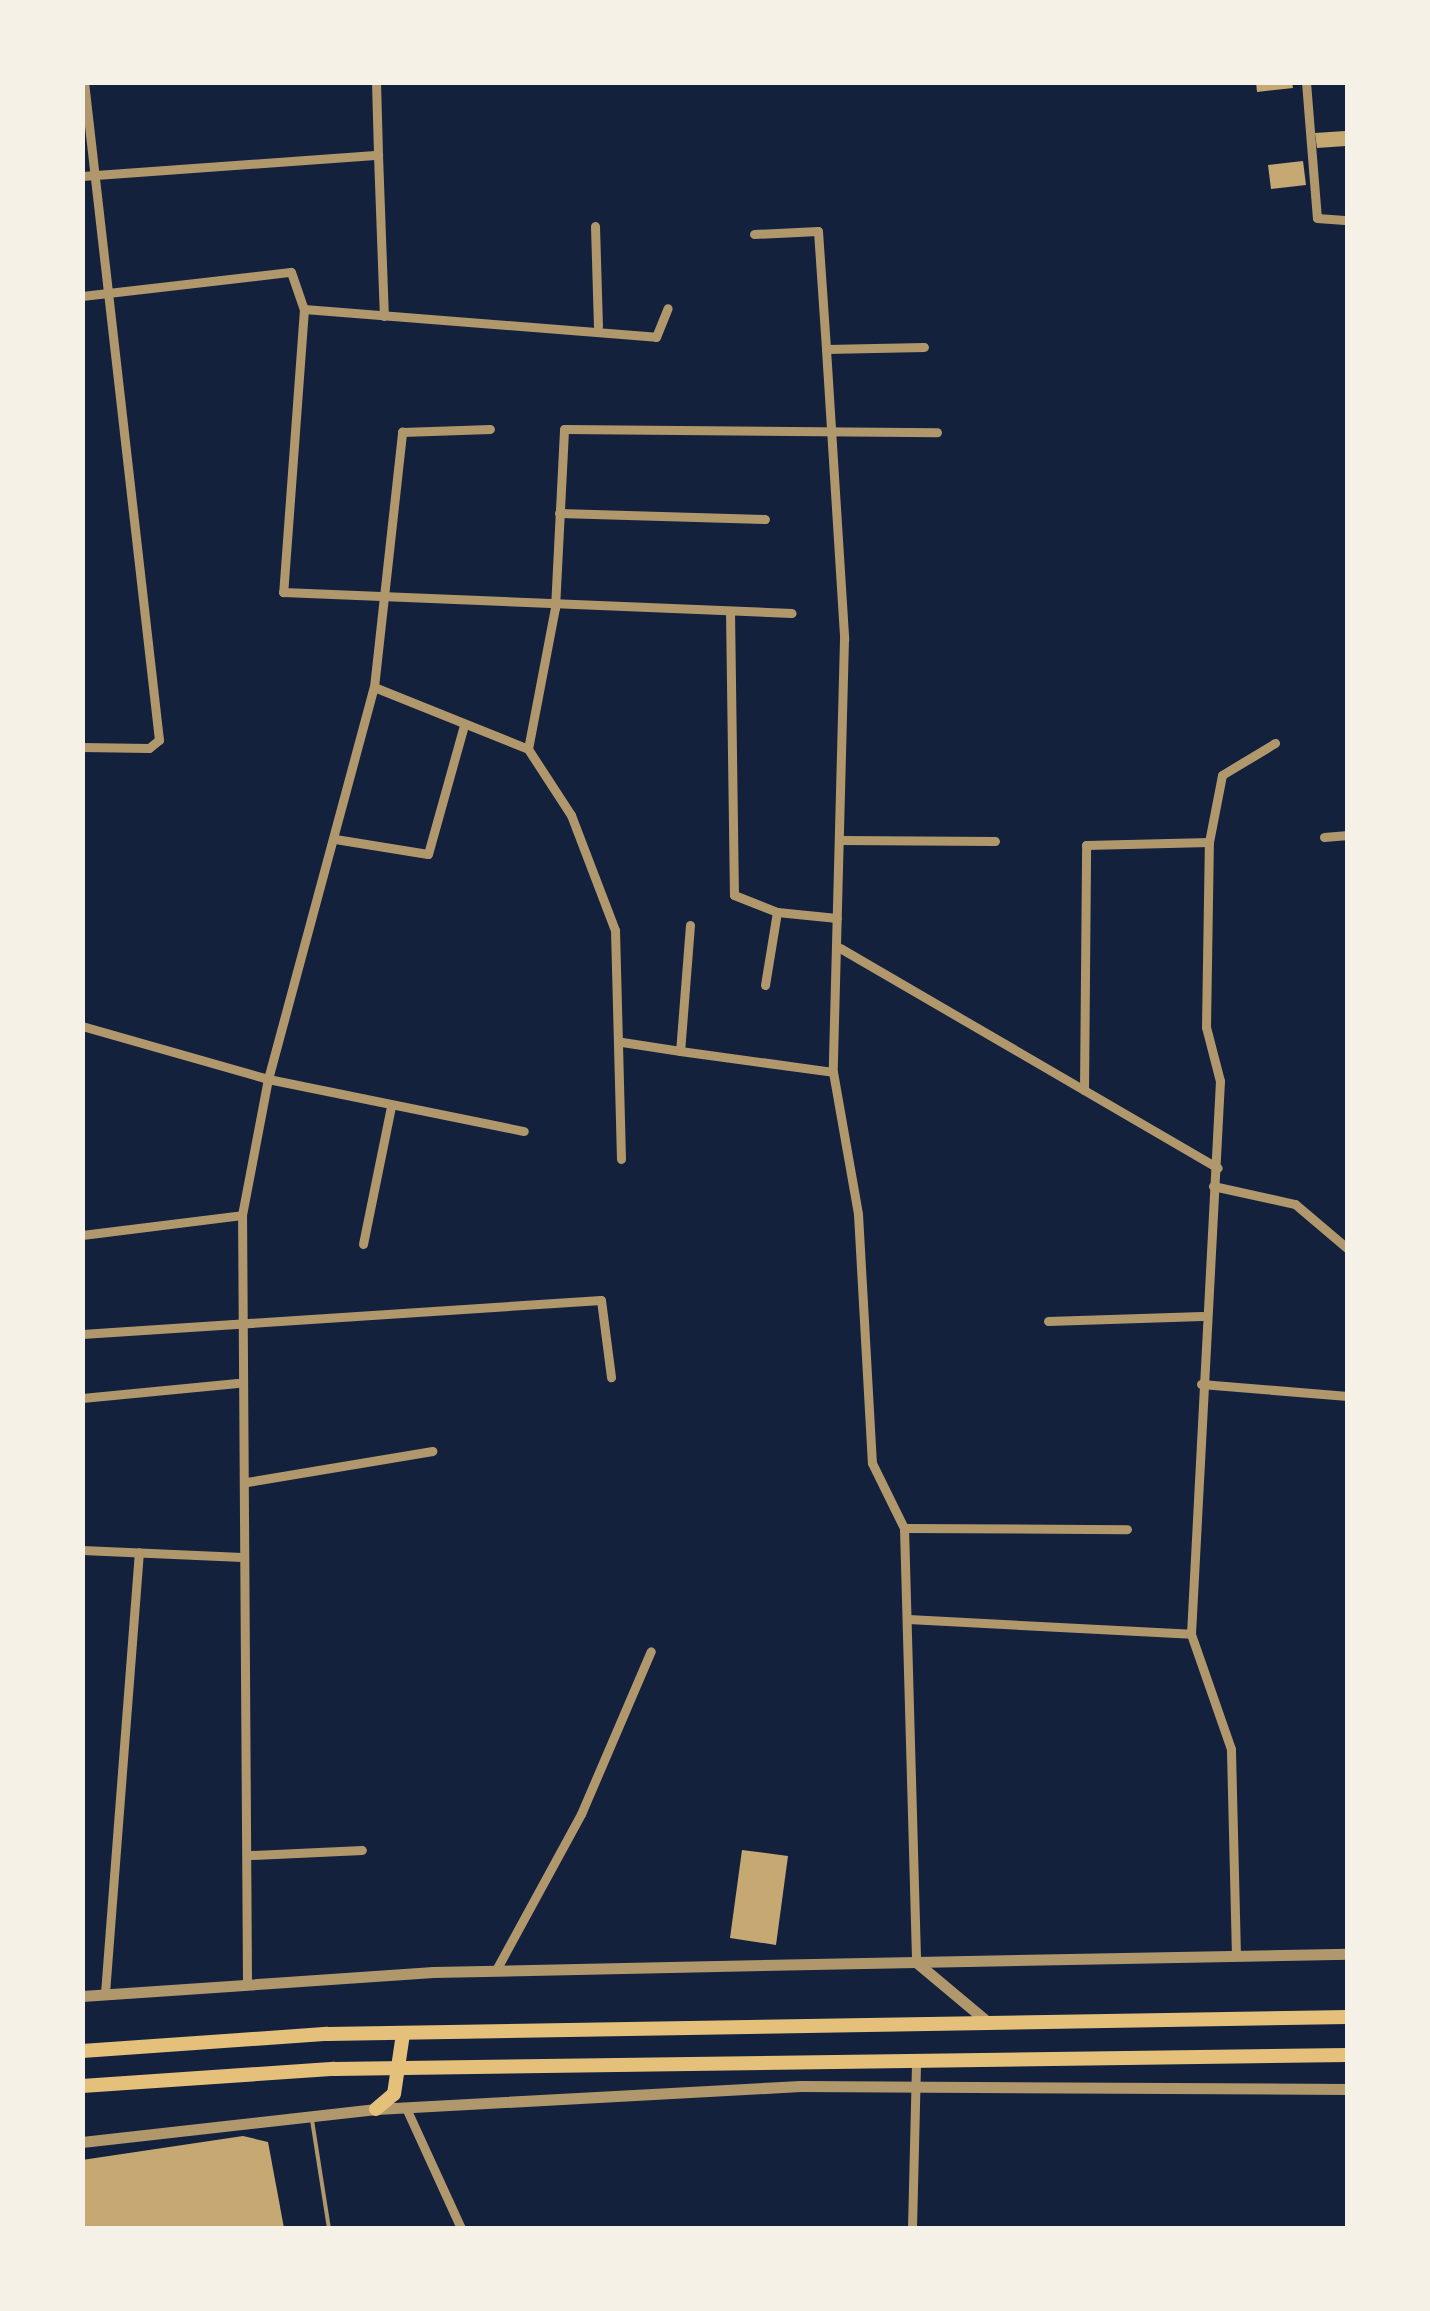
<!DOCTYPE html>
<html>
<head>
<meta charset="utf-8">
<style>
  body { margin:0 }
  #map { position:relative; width:1430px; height:2311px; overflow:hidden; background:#14213d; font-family:"PT Sans Narrow",sans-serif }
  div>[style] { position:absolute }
  .building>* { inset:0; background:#c6a872 }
  .service>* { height:4px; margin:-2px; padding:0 2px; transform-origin:2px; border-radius:2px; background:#b1986c }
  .minor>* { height:9px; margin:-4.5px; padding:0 4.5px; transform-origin:4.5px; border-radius:4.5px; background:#b1986c }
  .tertiary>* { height:11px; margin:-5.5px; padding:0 5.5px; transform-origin:5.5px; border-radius:5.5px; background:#b1986c }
  .trunk>* { height:14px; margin:-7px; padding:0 7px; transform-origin:7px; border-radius:7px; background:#e5c07b }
  span { translate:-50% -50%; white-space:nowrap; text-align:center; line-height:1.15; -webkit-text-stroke:10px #f6f1e7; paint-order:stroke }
  .frame { position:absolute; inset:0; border:85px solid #f6f1e7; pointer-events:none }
</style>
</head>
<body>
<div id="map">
  <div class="building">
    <i style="clip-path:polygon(1256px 82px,1292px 82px,1293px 88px,1257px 92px)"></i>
    <i style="clip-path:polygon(1345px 131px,1346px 146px,1317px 148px,1315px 133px)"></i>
    <i style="clip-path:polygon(1303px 161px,1306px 185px,1271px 189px,1268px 165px)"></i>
    <i style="clip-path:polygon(742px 1850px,788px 1856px,776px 1945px,730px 1938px)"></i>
    <i style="clip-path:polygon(243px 2136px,268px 2142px,284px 2228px,82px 2228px,82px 2160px)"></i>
  </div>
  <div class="service">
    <i style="left:312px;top:2120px;width:109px;rotate:81.1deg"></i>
  </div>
  <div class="minor">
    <i style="left:376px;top:82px;width:73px;rotate:88.4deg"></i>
    <i style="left:1306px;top:82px;width:136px;rotate:85.4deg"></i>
    <i style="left:1317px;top:218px;width:31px;rotate:4deg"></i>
    <i style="left:82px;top:176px;width:297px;rotate:-4.1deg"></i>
    <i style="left:378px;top:155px;width:161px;rotate:87.9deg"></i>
    <i style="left:595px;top:226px;width:100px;rotate:88.3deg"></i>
    <i style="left:754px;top:234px;width:64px;rotate:-2.7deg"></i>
    <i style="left:818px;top:231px;width:118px;rotate:86.1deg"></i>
    <i style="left:826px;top:349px;width:98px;rotate:-1.2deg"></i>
    <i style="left:82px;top:296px;width:210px;rotate:-6.6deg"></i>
    <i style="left:291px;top:272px;width:39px;rotate:71deg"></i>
    <i style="left:304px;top:309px;width:284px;rotate:94.2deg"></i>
    <i style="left:283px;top:592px;width:509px;rotate:2.36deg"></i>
    <i style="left:304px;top:309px;width:353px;rotate:4.5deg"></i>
    <i style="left:656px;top:337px;width:31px;rotate:-68deg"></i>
    <i style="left:826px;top:349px;width:291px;rotate:86.4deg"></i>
    <i style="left:844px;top:639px;width:433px;rotate:91.5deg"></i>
    <i style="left:833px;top:1072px;width:144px;rotate:80deg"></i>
    <i style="left:858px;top:1214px;width:249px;rotate:86.8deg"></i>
    <i style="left:872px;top:1463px;width:72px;rotate:63.8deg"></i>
    <i style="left:904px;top:1528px;width:434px;rotate:88.4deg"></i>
    <i style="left:559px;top:513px;width:206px;rotate:1.7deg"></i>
    <i style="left:730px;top:611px;width:284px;rotate:89.2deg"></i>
    <i style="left:734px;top:895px;width:46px;rotate:21.6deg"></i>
    <i style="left:777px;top:912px;width:60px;rotate:5.7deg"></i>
    <i style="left:374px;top:687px;width:166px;rotate:21.9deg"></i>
    <i style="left:528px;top:749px;width:79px;rotate:56.9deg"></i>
    <i style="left:571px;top:815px;width:123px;rotate:69.1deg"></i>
    <i style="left:615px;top:930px;width:229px;rotate:88.5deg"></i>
    <i style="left:82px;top:747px;width:67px;rotate:0.9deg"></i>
    <i style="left:149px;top:748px;width:13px;rotate:-39deg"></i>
    <i style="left:159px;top:740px;width:662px;rotate:-96.5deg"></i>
    <i style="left:528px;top:749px;width:144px;rotate:-79.2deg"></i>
    <i style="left:555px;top:608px;width:179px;rotate:-87.1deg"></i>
    <i style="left:564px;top:429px;width:373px;rotate:0.5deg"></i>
    <i style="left:1324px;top:837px;width:24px;rotate:-5deg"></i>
    <i style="left:335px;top:839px;width:94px;rotate:9.2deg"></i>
    <i style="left:428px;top:854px;width:134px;rotate:-74.4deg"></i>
    <i style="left:840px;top:840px;width:155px;rotate:0.4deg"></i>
    <i style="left:690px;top:925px;width:126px;rotate:94.5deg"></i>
    <i style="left:680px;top:1051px;width:154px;rotate:7.8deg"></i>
    <i style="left:840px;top:948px;width:437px;rotate:30.2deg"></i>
    <i style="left:765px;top:985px;width:74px;rotate:-80.7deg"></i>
    <i style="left:82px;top:1026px;width:193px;rotate:15.9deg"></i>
    <i style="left:268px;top:1079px;width:261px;rotate:11.5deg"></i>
    <i style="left:622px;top:1042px;width:59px;rotate:8.8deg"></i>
    <i style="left:1084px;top:1090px;width:245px;rotate:-89.5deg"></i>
    <i style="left:1086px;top:845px;width:123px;rotate:-1.4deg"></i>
    <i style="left:1213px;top:1186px;width:84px;rotate:12.4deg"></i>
    <i style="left:1295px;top:1204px;width:70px;rotate:40.3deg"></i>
    <i style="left:82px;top:1235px;width:161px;rotate:-7.1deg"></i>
    <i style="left:363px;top:1244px;width:141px;rotate:-78.5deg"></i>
    <i style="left:1048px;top:1321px;width:154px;rotate:-1.9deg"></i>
    <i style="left:82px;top:1334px;width:520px;rotate:-3.75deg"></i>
    <i style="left:601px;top:1300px;width:78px;rotate:82.6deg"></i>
    <i style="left:1201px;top:1384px;width:147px;rotate:4.7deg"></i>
    <i style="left:82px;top:1398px;width:156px;rotate:-5.5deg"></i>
    <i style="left:247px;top:1482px;width:188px;rotate:-9.5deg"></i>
    <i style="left:904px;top:1528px;width:223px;rotate:0.3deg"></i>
    <i style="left:82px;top:1550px;width:160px;rotate:2.5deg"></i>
    <i style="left:908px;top:1619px;width:283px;rotate:3deg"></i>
    <i style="left:251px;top:1855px;width:111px;rotate:-2.6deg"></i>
    <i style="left:1236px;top:1956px;width:207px;rotate:-91.4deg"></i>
    <i style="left:1231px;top:1749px;width:122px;rotate:-109.2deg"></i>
    <i style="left:1191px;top:1634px;width:554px;rotate:-87deg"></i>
    <i style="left:1220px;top:1081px;width:56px;rotate:-104.5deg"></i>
    <i style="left:1206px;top:1027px;width:185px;rotate:-89.1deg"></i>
    <i style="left:1209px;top:842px;width:68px;rotate:-79deg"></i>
    <i style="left:1222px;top:775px;width:62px;rotate:-31.1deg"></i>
    <i style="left:496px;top:1970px;width:178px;rotate:-61.4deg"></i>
    <i style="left:581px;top:1814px;width:177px;rotate:-66.8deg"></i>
    <i style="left:247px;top:1981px;width:766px;rotate:-90.37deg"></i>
    <i style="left:242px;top:1215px;width:138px;rotate:-79.2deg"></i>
    <i style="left:268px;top:1079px;width:406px;rotate:-74.9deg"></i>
    <i style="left:374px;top:687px;width:257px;rotate:-83.7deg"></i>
    <i style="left:402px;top:432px;width:88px;rotate:-2deg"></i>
    <i style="left:105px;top:1993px;width:442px;rotate:-85.6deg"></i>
    <i style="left:406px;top:2108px;width:132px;rotate:65.4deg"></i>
    <i style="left:912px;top:2228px;width:167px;rotate:-88.6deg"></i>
  </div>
  <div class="tertiary">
    <i style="left:916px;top:1962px;width:432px;rotate:-1.1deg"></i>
    <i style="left:82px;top:1996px;width:352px;rotate:-3.9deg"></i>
    <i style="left:433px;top:1972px;width:483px;rotate:-1.2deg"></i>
    <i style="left:916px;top:1962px;width:95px;rotate:39.9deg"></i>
    <i style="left:82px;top:2142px;width:296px;rotate:-6.4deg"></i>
    <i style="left:376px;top:2109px;width:425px;rotate:-3.1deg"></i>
    <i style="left:800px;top:2086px;width:548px;rotate:0.31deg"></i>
  </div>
  <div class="trunk">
    <i style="left:82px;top:2051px;width:246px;rotate:-4deg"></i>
    <i style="left:327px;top:2034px;width:1021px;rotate:-0.95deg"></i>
    <i style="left:82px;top:2086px;width:253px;rotate:-3.9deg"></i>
    <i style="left:334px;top:2069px;width:1014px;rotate:-0.79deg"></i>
    <i style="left:376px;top:2109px;width:23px;rotate:-40deg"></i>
    <i style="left:394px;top:2094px;width:61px;rotate:-81.5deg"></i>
  </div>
  <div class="frame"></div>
</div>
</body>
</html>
